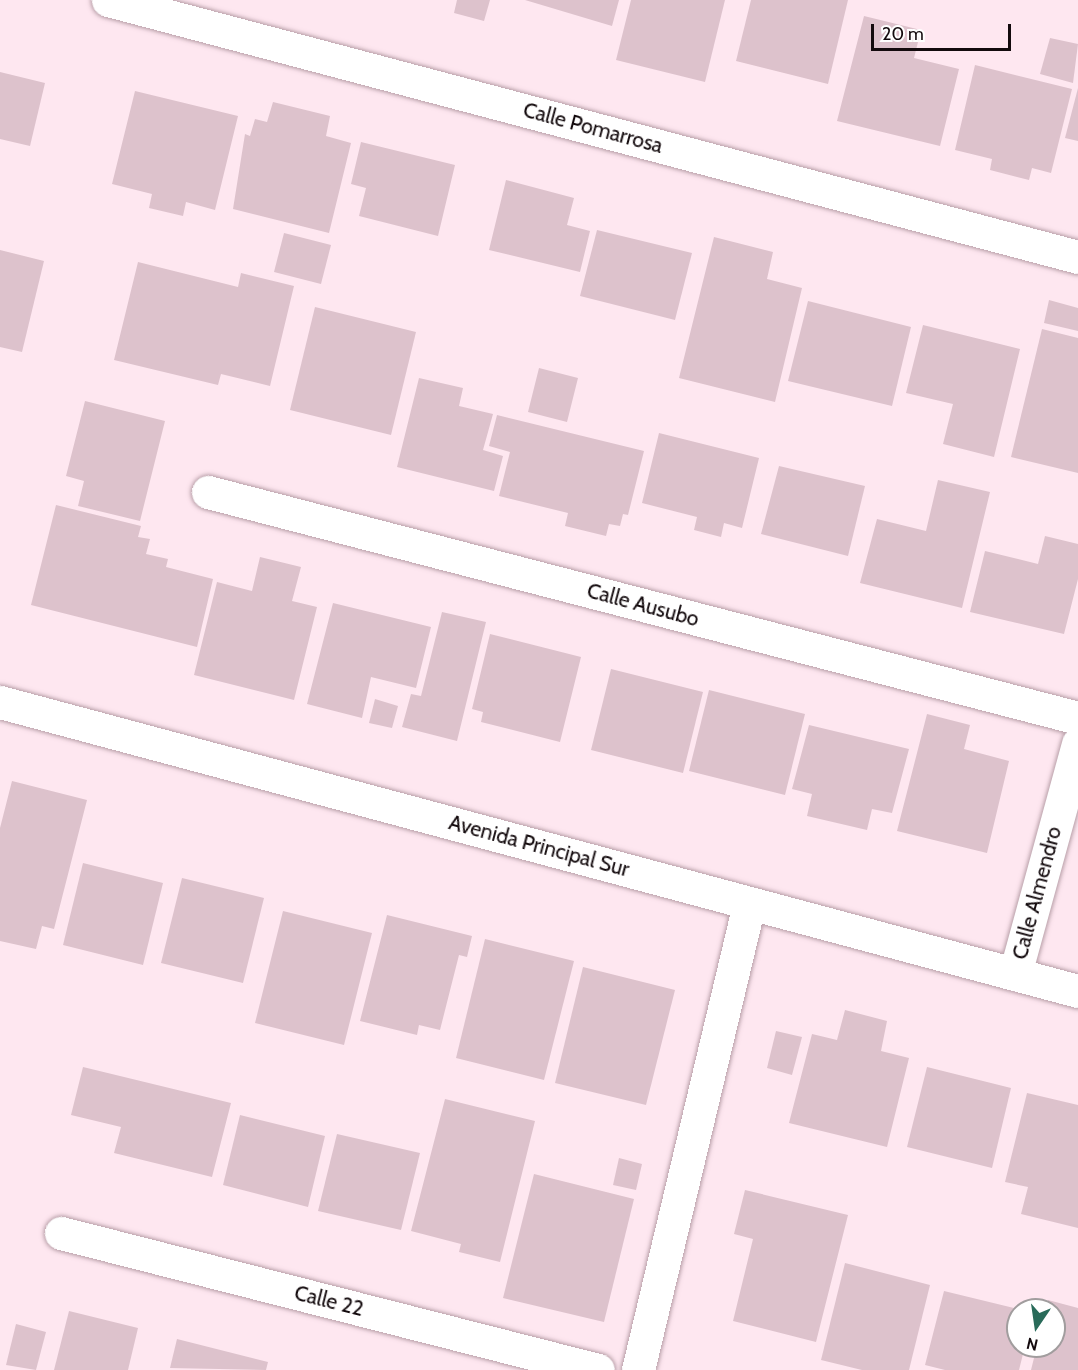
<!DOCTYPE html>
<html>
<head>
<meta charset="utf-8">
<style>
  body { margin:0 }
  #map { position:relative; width:1078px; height:1370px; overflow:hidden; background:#fee7f0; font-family:Cabin,sans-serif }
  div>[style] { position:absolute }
  .building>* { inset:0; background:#ddc2cc }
  .roads { filter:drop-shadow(0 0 2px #b89fa8) drop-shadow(0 0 2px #b89fa8) }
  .minor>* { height:33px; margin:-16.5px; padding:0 16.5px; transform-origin:16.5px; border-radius:16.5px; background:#fff }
  .tertiary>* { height:33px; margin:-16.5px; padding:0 16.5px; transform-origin:16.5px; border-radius:16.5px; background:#fff }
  span { translate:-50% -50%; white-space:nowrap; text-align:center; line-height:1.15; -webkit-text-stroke:4.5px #fff; paint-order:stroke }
  .street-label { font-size:21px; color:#130a0d }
  .north { position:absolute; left:1006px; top:1298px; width:60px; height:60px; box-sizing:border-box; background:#fff; border:2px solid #a19d9e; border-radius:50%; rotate:193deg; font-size:16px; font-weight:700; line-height:24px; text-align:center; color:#130a0d }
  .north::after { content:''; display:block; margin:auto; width:21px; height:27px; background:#296b5a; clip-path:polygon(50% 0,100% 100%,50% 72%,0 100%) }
  .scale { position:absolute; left:871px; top:24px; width:140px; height:27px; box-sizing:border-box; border:3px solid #130a0d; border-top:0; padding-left:8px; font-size:18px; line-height:21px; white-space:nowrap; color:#130a0d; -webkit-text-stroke:4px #fff; paint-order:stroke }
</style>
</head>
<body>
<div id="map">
  <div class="building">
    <i style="clip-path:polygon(457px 0,490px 0,484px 21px,454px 13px)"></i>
    <i style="clip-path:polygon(525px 0,619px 0,612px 26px)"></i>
    <i style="clip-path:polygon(631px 0,725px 0,705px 82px,616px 60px)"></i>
    <i style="clip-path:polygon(751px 0,848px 0,828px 84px,736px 61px)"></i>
    <i style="clip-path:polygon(864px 16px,921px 30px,914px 58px,959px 69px,940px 146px,837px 121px)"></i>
    <i style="clip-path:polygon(1050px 38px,1078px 44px,1073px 83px,1040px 74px)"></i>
    <i style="clip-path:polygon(975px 65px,1072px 89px,1051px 173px,1032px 168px,1029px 180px,990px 170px,992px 159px,955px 150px)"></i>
    <i style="clip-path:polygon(0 72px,45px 83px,30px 146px,0 139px)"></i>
    <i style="clip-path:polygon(1078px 88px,1078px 141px,1065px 138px)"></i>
    <i style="clip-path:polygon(135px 91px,238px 116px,215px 210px,186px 202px,183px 216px,149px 208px,152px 194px,112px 184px)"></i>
    <i style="clip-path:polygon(273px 102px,330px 116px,326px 136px,351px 143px,329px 233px,233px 209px,245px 134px,250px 136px,255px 119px,267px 122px)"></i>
    <i style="clip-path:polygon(361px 142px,455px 165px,438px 236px,359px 216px,366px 188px,351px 184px)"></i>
    <i style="clip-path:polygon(506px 180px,574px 198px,567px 225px,590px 231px,580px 272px,489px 250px)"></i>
    <i style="clip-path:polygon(597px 230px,692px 253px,675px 320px,580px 296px)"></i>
    <i style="clip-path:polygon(284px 233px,331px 245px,321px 284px,274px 272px)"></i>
    <i style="clip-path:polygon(714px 237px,773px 252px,767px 279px,802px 288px,775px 402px,679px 378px)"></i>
    <i style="clip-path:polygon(0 250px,44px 261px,22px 352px,0 347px)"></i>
    <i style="clip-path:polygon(138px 262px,238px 287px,241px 273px,294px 286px,270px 386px,221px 374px,218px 385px,114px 360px)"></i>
    <i style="clip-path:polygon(1049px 300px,1078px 308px,1078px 331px,1044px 323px)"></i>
    <i style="clip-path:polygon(808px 301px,911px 327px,892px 406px,788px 381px)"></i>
    <i style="clip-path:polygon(315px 307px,416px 332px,391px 435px,290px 410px)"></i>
    <i style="clip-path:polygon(923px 325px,1020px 349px,994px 457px,943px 444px,953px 404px,906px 393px)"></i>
    <i style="clip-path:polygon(1042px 329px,1078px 338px,1078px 473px,1011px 457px)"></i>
    <i style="clip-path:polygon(539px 368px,578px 378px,567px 422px,528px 412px)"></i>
    <i style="clip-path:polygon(419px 378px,463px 388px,459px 406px,493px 414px,483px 450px,503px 456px,494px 491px,397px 467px)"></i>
    <i style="clip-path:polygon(85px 401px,165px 421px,140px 521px,78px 506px,84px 481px,66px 476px)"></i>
    <i style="clip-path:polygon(497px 415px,644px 451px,628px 515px,623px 514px,620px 526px,609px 524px,606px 536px,565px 526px,568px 513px,499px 496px,510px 452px,489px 446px)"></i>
    <i style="clip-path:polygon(659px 433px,759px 458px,742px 528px,724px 523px,721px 537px,694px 530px,697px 517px,642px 503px)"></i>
    <i style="clip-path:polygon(779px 466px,865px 486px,848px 556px,761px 534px)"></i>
    <i style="clip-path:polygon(938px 480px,990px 492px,962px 608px,860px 583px,877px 519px,926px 531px)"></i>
    <i style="clip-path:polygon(56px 505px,141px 526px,138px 537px,150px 539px,146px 554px,168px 559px,166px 567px,213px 579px,197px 647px,31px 605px)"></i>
    <i style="clip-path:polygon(1045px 536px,1078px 544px,1078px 579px,1064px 634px,970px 612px,985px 551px,1038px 564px)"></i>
    <i style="clip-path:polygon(260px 557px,301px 567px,292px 601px,317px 607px,294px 700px,194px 675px,217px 582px,252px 591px)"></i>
    <i style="clip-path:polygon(333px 603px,431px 627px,416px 688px,371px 677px,362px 718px,307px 704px)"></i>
    <i style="clip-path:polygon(442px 612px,486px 622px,457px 741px,402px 727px,411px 694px,421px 696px)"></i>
    <i style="clip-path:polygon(490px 634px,581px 657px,560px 742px,481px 722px,483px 712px,472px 709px)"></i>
    <i style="clip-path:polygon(611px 669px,703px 692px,683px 773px,591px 750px)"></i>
    <i style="clip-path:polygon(709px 690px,805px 714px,785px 795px,689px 771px)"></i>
    <i style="clip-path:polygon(375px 699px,398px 706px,392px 728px,369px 723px)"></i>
    <i style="clip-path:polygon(927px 714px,970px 725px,964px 749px,1009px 761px,987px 853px,897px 831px)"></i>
    <i style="clip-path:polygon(809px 725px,909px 749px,892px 813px,872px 809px,867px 830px,807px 816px,812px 794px,792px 789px)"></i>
    <i style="clip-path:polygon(12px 781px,87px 800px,54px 929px,42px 926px,36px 949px,0 941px,0 828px)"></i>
    <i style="clip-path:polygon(83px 863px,163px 883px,143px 965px,63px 945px)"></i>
    <i style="clip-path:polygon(182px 878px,264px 898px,243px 983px,161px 963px)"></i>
    <i style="clip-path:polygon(283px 911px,372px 933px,344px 1045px,255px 1023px)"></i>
    <i style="clip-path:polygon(387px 915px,472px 936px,467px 957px,459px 955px,440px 1030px,419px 1025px,417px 1035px,360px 1021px)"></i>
    <i style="clip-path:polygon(485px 939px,574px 961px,544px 1080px,456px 1058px)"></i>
    <i style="clip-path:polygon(583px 967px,675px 990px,646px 1105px,555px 1083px)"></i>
    <i style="clip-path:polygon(845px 1010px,887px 1021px,881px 1051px,909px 1058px,887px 1147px,789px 1123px,812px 1034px,837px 1040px)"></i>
    <i style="clip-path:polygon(776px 1031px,802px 1037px,792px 1075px,767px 1068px)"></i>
    <i style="clip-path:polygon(83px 1067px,231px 1103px,212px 1177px,114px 1153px,121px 1127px,71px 1115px)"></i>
    <i style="clip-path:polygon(927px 1067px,1011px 1088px,992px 1168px,907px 1147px)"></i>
    <i style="clip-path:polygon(1027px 1093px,1078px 1105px,1078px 1228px,1021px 1214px,1028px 1187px,1005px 1182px)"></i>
    <i style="clip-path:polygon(445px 1099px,535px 1121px,500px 1262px,459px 1252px,461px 1244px,411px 1231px)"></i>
    <i style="clip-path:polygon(240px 1115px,325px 1136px,308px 1207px,223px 1185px)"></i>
    <i style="clip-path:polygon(337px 1134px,420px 1153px,401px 1230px,318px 1211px)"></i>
    <i style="clip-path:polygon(619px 1158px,642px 1164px,636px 1190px,613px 1185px)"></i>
    <i style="clip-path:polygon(534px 1174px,634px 1199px,604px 1322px,503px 1298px)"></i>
    <i style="clip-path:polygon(745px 1190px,848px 1215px,816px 1342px,733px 1321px,753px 1239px,734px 1234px)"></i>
    <i style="clip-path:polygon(845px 1263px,930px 1285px,909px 1370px,862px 1370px,821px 1360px)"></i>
    <i style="clip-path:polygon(944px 1291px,1018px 1309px,1018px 1346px,1025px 1346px,1019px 1370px,945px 1370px,925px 1365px)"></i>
    <i style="clip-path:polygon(1048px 1300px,1078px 1308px,1078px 1370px,1031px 1370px,1037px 1346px,1054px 1346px,1054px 1310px,1045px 1310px)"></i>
    <i style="clip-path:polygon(69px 1311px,138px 1328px,128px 1370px,54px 1370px)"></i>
    <i style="clip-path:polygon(16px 1324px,46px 1332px,36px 1370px,6px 1365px)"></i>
    <i style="clip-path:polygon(177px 1339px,268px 1362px,266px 1370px,170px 1368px)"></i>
  </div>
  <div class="roads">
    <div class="minor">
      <i style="left:108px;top:0;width:1003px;rotate:14.84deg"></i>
      <i style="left:208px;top:492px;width:899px;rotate:14.56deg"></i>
      <i style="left:1015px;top:974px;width:239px;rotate:-74.7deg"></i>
      <i style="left:61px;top:1233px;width:554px;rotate:14.31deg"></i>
      <i style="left:638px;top:1370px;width:480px;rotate:-76.6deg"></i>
    </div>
    <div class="tertiary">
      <i style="left:0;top:702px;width:1116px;rotate:15.01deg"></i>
    </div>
  </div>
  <div class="street-label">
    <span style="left:593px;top:128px;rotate:15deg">Calle Pomarrosa</span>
    <span style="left:643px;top:605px;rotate:15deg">Calle Ausubo</span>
    <span style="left:539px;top:846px;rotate:15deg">Avenida Principal Sur</span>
    <span style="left:1037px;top:893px;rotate:-75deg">Calle Almendro</span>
    <span style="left:329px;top:1301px;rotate:14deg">Calle 22</span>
  </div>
  <div class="north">N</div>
  <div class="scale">20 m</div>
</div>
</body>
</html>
